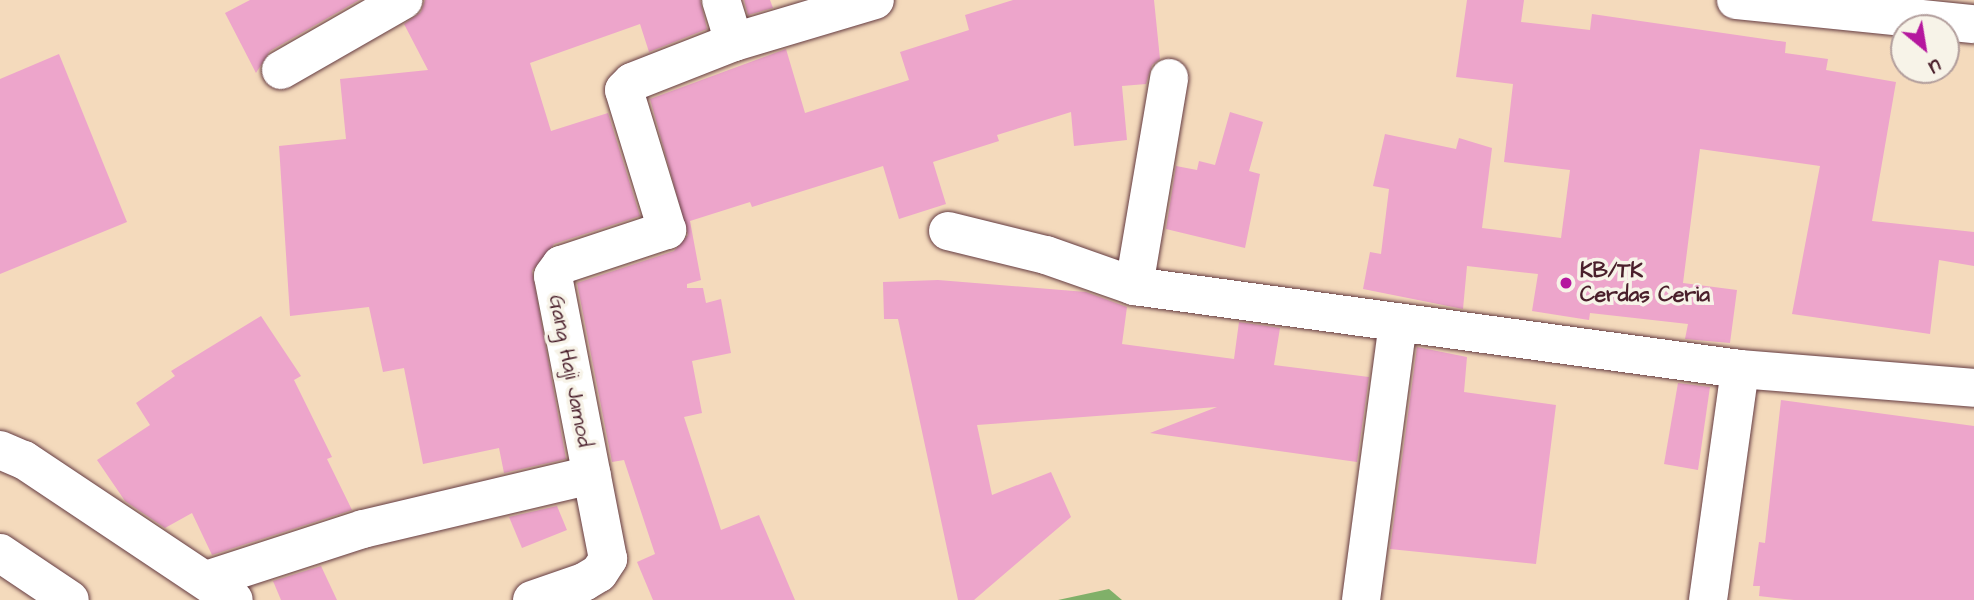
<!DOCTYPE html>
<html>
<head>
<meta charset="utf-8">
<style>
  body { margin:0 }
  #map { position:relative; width:1974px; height:600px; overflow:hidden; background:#f4dabc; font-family:"Architects Daughter",sans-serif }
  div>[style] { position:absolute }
  .forest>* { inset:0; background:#80b069 }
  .building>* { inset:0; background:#eda5cb }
  .roads { filter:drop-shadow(0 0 2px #643b41) drop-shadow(0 0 2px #643b41) }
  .street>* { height:38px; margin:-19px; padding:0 19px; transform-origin:19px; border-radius:19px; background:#fff }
  .highway>* { height:38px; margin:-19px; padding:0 19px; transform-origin:19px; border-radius:19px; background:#fff }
  .dots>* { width:19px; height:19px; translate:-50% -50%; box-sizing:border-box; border:4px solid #f7f3e8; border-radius:50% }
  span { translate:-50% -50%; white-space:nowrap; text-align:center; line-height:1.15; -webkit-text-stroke:7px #f7f3e8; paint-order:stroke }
  .poi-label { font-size:21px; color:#4a1f2b; font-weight:700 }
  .left { translate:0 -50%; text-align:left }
  .street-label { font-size:21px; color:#4a1f2b }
  .north { position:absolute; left:1890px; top:14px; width:70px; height:70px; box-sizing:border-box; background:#f7f3e8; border:2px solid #b29e9c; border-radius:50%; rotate:150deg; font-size:19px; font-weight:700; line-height:28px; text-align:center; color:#4a1f2b }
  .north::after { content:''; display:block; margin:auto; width:24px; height:32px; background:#b5179e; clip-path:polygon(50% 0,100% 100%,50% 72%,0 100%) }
</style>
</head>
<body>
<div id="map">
  <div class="forest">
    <i style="clip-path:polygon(1109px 589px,1122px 600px,1058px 600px)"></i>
  </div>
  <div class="building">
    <i style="clip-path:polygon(250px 0,359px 0,270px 51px,256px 73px,225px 13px)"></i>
    <i style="clip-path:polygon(425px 0,700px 0,707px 29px,649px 52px,640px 24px,530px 63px,551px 131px,608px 113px,640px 216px,554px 244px,532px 271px,566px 459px,504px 473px,499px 448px,423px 464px,404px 368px,383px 372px,369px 307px,290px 316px,279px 146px,346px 139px,340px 79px,428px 70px,404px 24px,421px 12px)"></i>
    <i style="clip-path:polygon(744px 0,770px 0,773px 8px,748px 15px)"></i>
    <i style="clip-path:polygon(1013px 0,1154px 0,1160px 59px,1152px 65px,1146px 84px,1122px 86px,1127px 140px,1074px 146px,1071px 112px,997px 135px,999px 141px,933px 162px,946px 204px,899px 219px,883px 166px,752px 207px,750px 202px,690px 221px,701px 280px,687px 284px,687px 288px,703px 288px,706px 303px,721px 299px,731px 353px,692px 361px,702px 413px,684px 417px,721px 530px,759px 515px,795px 600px,653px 600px,637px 562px,655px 554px,624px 460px,612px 462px,577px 283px,674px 251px,688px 235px,650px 99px,786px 49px,805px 113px,909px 80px,900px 52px,969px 30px,965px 15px)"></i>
    <i style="clip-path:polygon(1467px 0,1524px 0,1521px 22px,1590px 30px,1592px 14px,1786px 42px,1785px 53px,1828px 59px,1826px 70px,1896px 82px,1872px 221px,1974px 232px,1974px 266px,1939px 260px,1930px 334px,1792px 314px,1820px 166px,1700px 149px,1683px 283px,1737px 290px,1730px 343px,1685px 339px,1688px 324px,1590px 313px,1589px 320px,1532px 311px,1538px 274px,1467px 266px,1463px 309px,1363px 289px,1370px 252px,1381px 254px,1389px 189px,1373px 186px,1385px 134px,1456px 149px,1459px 138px,1492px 148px,1482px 228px,1561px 238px,1570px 170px,1504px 162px,1513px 84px,1456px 77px)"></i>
    <i style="clip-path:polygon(59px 54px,127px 222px,0 274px,0 79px)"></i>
    <i style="clip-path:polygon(1230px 112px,1263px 122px,1249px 171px,1260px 174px,1245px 248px,1166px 229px,1176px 166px,1197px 170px,1199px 161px,1215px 165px)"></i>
    <i style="clip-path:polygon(938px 280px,1086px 292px,1127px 307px,1122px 344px,1234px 359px,1239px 322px,1280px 328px,1274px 365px,1369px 377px,1357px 462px,1150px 433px,1217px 407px,977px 425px,992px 495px,1051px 472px,1071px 517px,974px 600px,958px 600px,898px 319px,884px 319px,883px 282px)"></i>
    <i style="clip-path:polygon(261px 316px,301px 376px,294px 380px,332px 457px,327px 459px,352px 510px,212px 555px,192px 513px,165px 528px,125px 501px,97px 460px,150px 425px,136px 403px,175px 376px,171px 371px)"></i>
    <i style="clip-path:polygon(1417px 347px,1467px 357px,1464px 392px,1556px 405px,1536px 564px,1390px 549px)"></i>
    <i style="clip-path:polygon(1678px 383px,1710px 387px,1698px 470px,1664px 464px)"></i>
    <i style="clip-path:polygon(1781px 400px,1974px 426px,1974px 600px,1794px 600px,1759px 596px,1760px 586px,1753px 586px,1759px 542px,1765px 543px)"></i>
    <i style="clip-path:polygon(557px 506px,567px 530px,522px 548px,509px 517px)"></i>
    <i style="clip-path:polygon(321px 566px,337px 600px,281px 600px,273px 581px)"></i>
  </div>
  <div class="roads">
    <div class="street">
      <i style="left:721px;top:0;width:44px;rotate:72.8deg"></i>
      <i style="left:1736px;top:0;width:239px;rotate:5.8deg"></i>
      <i style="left:281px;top:70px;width:141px;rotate:-29.8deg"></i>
      <i style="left:948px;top:231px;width:101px;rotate:13.8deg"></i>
      <i style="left:1046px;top:255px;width:93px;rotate:19.4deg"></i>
      <i style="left:1134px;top:286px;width:612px;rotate:7.8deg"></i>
      <i style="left:1740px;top:369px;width:235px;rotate:4.6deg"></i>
      <i style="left:1134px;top:286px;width:211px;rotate:-80.4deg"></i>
      <i style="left:0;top:450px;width:26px;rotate:23deg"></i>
      <i style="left:24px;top:460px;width:252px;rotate:33.7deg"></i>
      <i style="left:206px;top:580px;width:165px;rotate:-18deg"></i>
      <i style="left:363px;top:529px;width:235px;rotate:-13.3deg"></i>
      <i style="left:532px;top:600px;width:55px;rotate:-19.1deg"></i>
      <i style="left:584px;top:582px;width:17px;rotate:-31deg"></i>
      <i style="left:599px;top:573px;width:17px;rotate:-57deg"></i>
      <i style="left:608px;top:559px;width:288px;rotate:-101deg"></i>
      <i style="left:553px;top:276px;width:14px;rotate:-54deg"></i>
      <i style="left:561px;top:265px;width:112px;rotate:-18.3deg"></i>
      <i style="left:667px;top:230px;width:146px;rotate:-107.1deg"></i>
      <i style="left:624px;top:90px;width:11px;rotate:-45deg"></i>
      <i style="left:632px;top:82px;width:110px;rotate:-21.4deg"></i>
      <i style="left:734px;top:42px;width:147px;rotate:-16.6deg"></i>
      <i style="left:1361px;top:600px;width:278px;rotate:-82.4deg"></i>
      <i style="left:1708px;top:600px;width:233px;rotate:-82.1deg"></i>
    </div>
    <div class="highway">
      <i style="left:0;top:553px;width:84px;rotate:33.9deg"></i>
    </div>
  </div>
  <div class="dots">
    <i style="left:1566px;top:283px;background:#b5179e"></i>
  </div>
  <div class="poi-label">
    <span class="left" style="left:1580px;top:283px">KB/TK<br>Cerdas Ceria</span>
  </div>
  <div class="street-label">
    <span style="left:570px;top:371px;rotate:79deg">Gang Haji Jamod</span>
  </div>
  <div class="north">U</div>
</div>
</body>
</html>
